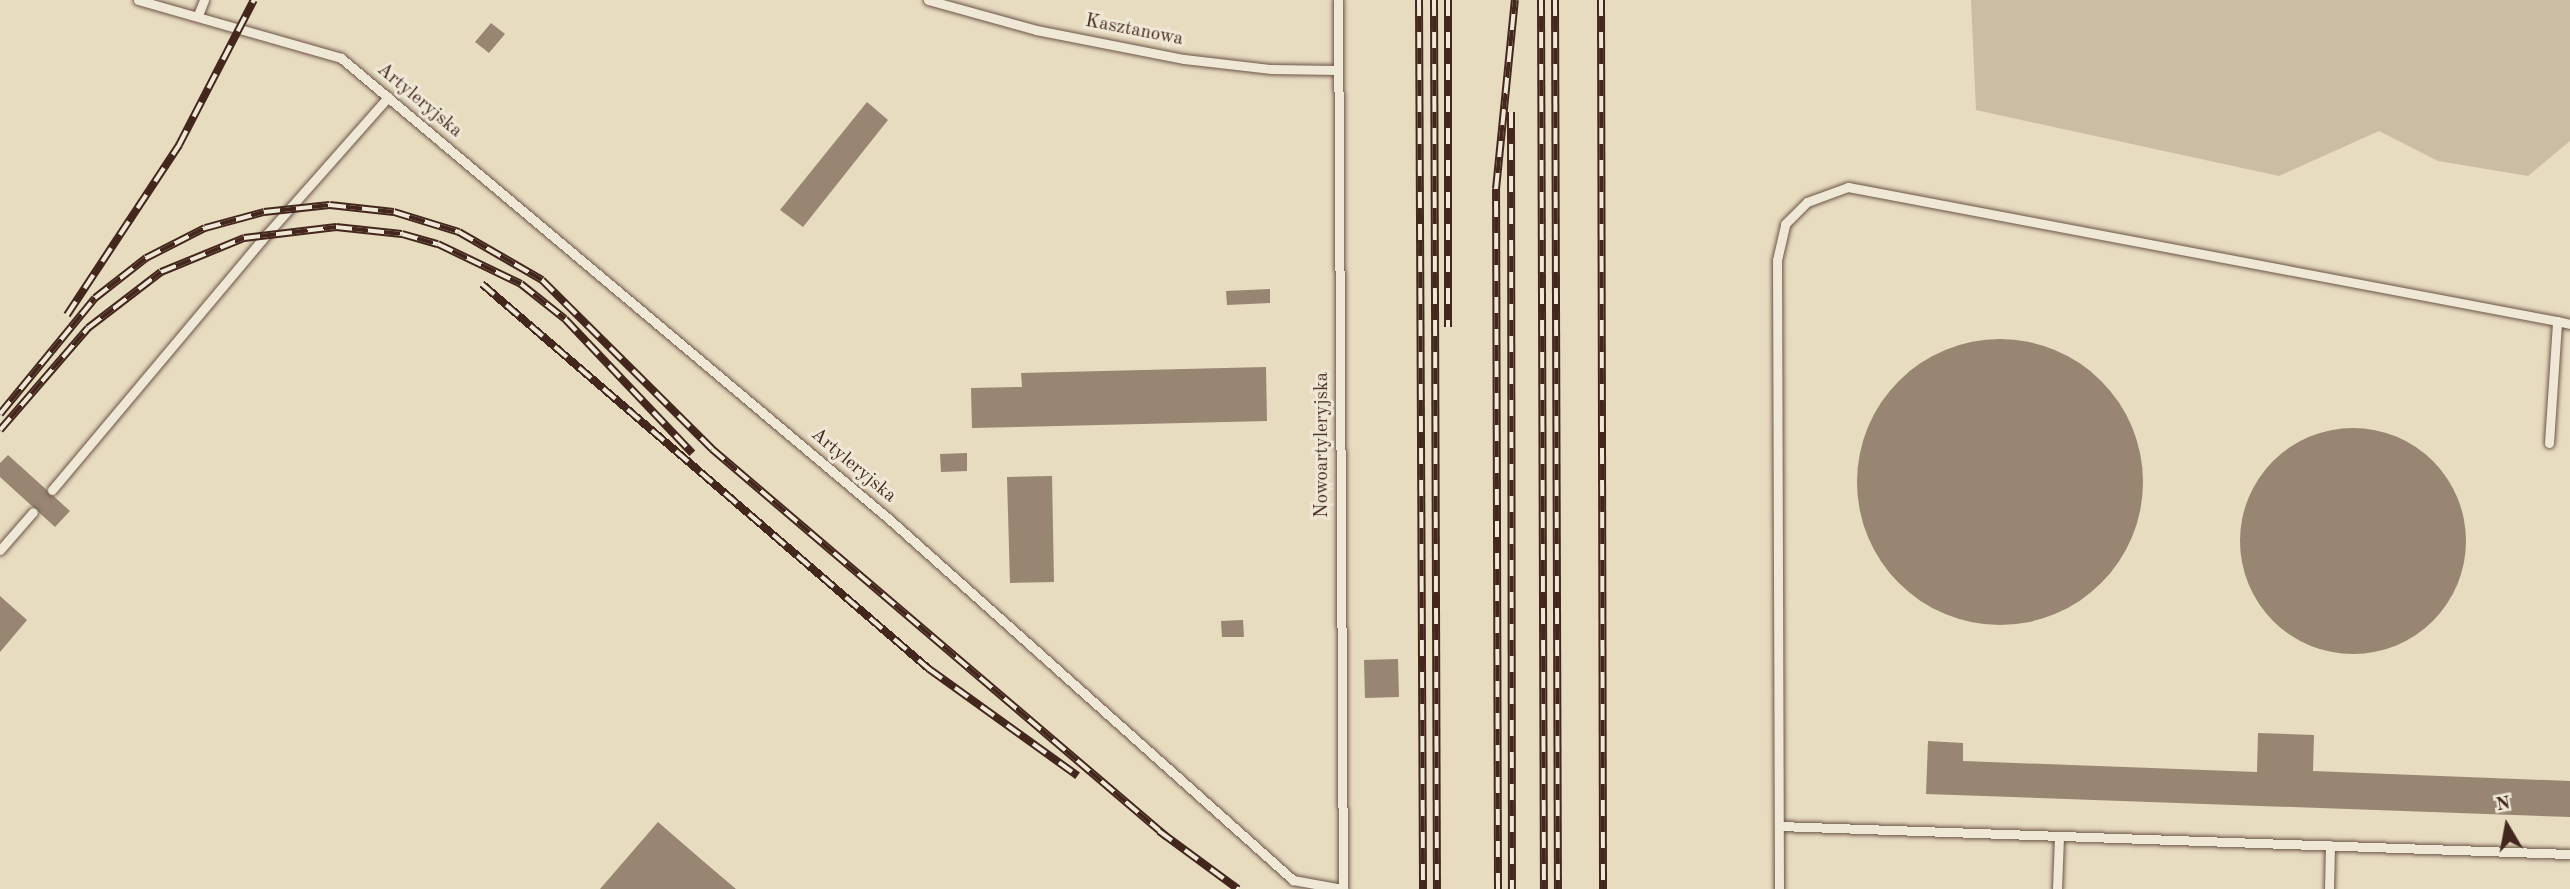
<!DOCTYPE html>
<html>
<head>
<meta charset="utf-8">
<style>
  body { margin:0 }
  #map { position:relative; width:2570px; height:889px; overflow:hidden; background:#e7dbc0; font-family:"Old Standard TT",serif }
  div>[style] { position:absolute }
  .green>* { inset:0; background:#cbbca4 }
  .building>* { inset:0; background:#988572 }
  .round { border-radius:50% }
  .roads { filter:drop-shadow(0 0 2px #6c5446) drop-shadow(0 0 2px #6c5446) }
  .lane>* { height:9px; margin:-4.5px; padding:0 4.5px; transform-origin:4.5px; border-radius:4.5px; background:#efe8d6 }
  .rail>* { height:8px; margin-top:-4px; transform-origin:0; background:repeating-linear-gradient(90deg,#efe8d6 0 16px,#43271d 0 32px); box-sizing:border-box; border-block:2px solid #43271d }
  span { translate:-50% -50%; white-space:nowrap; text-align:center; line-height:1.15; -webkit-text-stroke:6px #efe8d6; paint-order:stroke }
  .street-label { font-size:19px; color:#43271d }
  .north { position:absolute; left:2472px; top:791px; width:70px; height:70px; -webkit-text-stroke:5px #efe8d6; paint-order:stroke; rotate:350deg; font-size:19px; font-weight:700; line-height:28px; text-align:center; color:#43271d }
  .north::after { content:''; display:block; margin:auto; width:24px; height:32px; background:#43271d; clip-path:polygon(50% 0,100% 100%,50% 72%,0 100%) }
</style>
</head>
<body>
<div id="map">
  <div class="green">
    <i style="clip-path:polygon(1971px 0,2570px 0,2570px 141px,2528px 176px,2438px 161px,2379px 131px,2279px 176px,1976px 110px)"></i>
  </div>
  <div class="building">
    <i style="clip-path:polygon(491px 23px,505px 34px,489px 53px,475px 42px)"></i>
    <i style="clip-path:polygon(867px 102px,888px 120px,803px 227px,780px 210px)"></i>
    <i style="clip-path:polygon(1270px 289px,1270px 303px,1227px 305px,1226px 291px)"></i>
    <i class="round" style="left:1857px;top:339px;width:286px;height:286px"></i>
    <i style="clip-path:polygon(1266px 367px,1267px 421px,972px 428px,971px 388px,1022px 387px,1021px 373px)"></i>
    <i class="round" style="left:2240px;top:428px;width:226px;height:226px"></i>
    <i style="clip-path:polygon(967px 453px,967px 471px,941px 472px,940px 454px)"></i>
    <i style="clip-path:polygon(8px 455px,70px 511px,55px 527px,0 477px,0 463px)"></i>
    <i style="clip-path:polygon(1052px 476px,1054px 582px,1010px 583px,1007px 477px)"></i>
    <i style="clip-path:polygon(0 596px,27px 620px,0 652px)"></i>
    <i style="clip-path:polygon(1243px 620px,1244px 637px,1222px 637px,1221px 621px)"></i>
    <i style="clip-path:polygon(1398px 659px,1399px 697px,1365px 698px,1364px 660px)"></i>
    <i style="clip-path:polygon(2258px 733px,2314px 735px,2313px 771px,2570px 781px,2570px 817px,1926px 794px,1928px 741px,1963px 743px,1963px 761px,2257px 772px)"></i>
    <i style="clip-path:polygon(658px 822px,703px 861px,736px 889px,600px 889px)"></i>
  </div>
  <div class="roads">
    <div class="lane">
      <i style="left:138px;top:0;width:211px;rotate:15.9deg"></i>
      <i style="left:341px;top:58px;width:716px;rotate:40.07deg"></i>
      <i style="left:889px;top:519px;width:542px;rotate:41.78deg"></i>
      <i style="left:1293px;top:880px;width:51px;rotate:10.2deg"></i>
      <i style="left:928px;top:0;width:112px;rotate:15.5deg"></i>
      <i style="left:1036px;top:30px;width:151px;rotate:11.1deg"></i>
      <i style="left:1184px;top:59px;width:88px;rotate:6.6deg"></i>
      <i style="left:1271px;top:69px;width:66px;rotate:0.9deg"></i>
      <i style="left:1338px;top:0;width:889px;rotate:89.68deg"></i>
      <i style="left:198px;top:15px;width:16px;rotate:-68deg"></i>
      <i style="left:2549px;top:443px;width:122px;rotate:-86.2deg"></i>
      <i style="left:2557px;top:321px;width:13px;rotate:13deg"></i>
      <i style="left:52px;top:490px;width:334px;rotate:-50deg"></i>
      <i style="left:267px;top:234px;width:183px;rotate:-48.5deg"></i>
      <i style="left:0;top:550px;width:50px;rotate:-49deg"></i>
      <i style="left:1779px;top:826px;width:791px;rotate:2.03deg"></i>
      <i style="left:1779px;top:889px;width:629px;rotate:-90.18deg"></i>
      <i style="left:1777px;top:260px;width:37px;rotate:-77deg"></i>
      <i style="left:1785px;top:224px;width:31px;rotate:-45deg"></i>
      <i style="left:1807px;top:202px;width:44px;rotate:-20.1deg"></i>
      <i style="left:1848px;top:187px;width:722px;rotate:10.7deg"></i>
      <i style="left:2057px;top:889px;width:53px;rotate:-87.8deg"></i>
      <i style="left:2329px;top:889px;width:44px;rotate:-88.7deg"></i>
    </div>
  </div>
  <div class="rail">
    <i style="left:1419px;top:0;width:889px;rotate:89.74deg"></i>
    <i style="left:1434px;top:0;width:889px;rotate:89.81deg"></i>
    <i style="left:1448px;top:0;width:327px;rotate:90deg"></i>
    <i style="left:1541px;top:0;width:889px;rotate:89.81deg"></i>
    <i style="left:1555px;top:0;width:889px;rotate:89.81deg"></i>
    <i style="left:1601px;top:0;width:889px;rotate:89.87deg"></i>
    <i style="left:1511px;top:112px;width:777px;rotate:89.93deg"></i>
    <i style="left:482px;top:284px;width:590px;rotate:40.74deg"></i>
    <i style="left:929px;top:669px;width:183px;rotate:35.7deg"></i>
    <i style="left:67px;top:315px;width:204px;rotate:-56.6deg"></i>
    <i style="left:179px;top:145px;width:163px;rotate:-62.7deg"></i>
    <i style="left:0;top:414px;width:150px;rotate:-50.7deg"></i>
    <i style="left:95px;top:298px;width:65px;rotate:-38.1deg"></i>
    <i style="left:146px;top:258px;width:66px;rotate:-27deg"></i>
    <i style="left:205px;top:228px;width:61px;rotate:-15.2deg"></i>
    <i style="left:264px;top:212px;width:66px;rotate:-6.1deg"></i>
    <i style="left:330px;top:205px;width:64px;rotate:6.2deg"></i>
    <i style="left:394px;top:212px;width:68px;rotate:17.1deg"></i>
    <i style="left:459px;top:232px;width:96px;rotate:30deg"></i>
    <i style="left:542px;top:280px;width:240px;rotate:44.8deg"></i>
    <i style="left:712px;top:449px;width:598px;rotate:40.46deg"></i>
    <i style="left:0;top:430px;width:135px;rotate:-49.2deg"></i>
    <i style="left:88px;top:328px;width:92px;rotate:-37.5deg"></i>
    <i style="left:161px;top:272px;width:90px;rotate:-22.3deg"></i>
    <i style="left:244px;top:238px;width:93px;rotate:-6.8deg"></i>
    <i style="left:336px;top:227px;width:66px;rotate:6.1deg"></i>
    <i style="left:402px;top:234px;width:37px;rotate:16deg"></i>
    <i style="left:438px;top:244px;width:92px;rotate:25.7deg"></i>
    <i style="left:521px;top:284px;width:56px;rotate:38.5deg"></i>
    <i style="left:565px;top:319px;width:185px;rotate:46.5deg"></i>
    <i style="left:1159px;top:831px;width:98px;rotate:36.3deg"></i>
    <i style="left:1498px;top:889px;width:700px;rotate:-90.16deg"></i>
    <i style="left:1496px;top:189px;width:190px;rotate:-84.3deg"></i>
  </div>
  <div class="street-label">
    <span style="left:1134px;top:31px;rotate:11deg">Kasztanowa</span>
    <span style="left:419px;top:101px;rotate:40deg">Artyleryjska</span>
    <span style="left:1323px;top:445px;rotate:-90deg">Nowoartyleryjska</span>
    <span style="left:853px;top:466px;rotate:40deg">Artyleryjska</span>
  </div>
  <div class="north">N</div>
</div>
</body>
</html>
